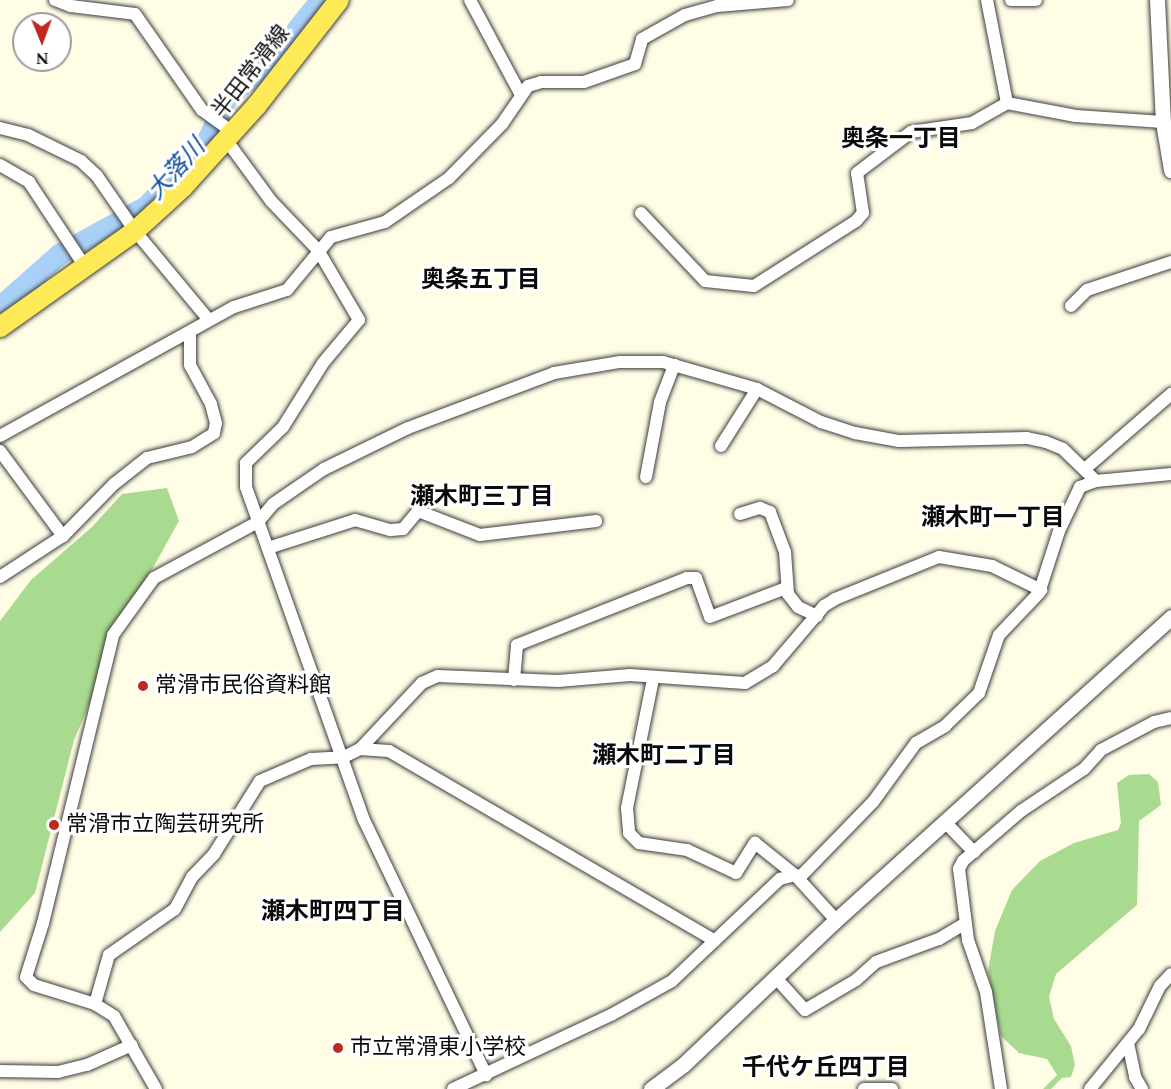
<!DOCTYPE html>
<html>
<head>
<meta charset="utf-8">
<style>
  body { margin:0 }
  #map { position:relative; width:1171px; height:1089px; overflow:hidden; background:#fffde6; font-family:Spectral,"Noto Sans JP",serif }
  div>[style] { position:absolute }
  .forest>* { inset:0; background:#a8db8f }
  .river>* { height:21px; margin:-10.5px; padding:0 10.5px; transform-origin:10.5px; border-radius:10.5px; background:#a9d1f8 }
  .roads { filter:drop-shadow(0 0 2px #3d3d3d) drop-shadow(0 0 2px #3d3d3d) }
  .minor>* { height:12px; margin:-6px; padding:0 6px; transform-origin:6px; border-radius:6px; background:#fff }
  .tertiary>* { height:15px; margin:-7.5px; padding:0 7.5px; transform-origin:7.5px; border-radius:7.5px; background:#fff }
  .primary>* { height:20px; margin:-10px; padding:0 10px; transform-origin:10px; border-radius:10px; background:#fee957 }
  .dots>* { width:16px; height:16px; translate:-50% -50%; box-sizing:border-box; border:3px solid #fff; border-radius:50% }
  span { translate:-50% -50%; white-space:nowrap; text-align:center; line-height:1.15; -webkit-text-stroke:6px #fff; paint-order:stroke }
  .street-label { font-size:22px; color:#0a0a0a }
  .poi-label { font-size:22px; color:#0a0a0a }
  .left { translate:0 -50%; text-align:left }
  .neighbourhood-label { font-size:24px; color:#0a0a0a; font-weight:700 }
  .water-label { font-size:24px; color:#104f9e; font-style:italic }
  .north { position:absolute; left:12px; top:12px; width:60px; height:60px; box-sizing:border-box; background:#fff; border:2px solid #9d9d9d; border-radius:50%; rotate:179deg; font-size:16px; font-weight:700; line-height:24px; text-align:center; color:#0a0a0a }
  .north::after { content:''; display:block; margin:auto; width:21px; height:27px; background:#bd291e; clip-path:polygon(50% 0,100% 100%,50% 72%,0 100%) }
</style>
</head>
<body>
<div id="map">
  <div class="forest">
    <i style="clip-path:polygon(167px 488px,179px 521px,130px 609px,74px 740px,35px 893px,0 932px,0 621px,31px 580px,92px 527px,122px 494px)"></i>
    <i style="clip-path:polygon(1149px 774px,1158px 782px,1161px 805px,1139px 821px,1137px 905px,1056px 974px,1049px 997px,1054px 1019px,1071px 1046px,1075px 1065px,1071px 1077px,1062px 1078px,1051px 1089px,1043px 1089px,1057px 1075px,1047px 1059px,1019px 1053px,1001px 1036px,988px 971px,995px 931px,1012px 890px,1040px 861px,1074px 843px,1118px 830px,1121px 823px,1117px 783px,1129px 775px)"></i>
  </div>
  <div class="river">
    <i style="left:0;top:306px;width:79px;rotate:-41.4deg"></i>
    <i style="left:59px;top:254px;width:99px;rotate:-28.9deg"></i>
    <i style="left:146px;top:206px;width:90px;rotate:-47.3deg"></i>
    <i style="left:207px;top:140px;width:50px;rotate:-65deg"></i>
    <i style="left:228px;top:95px;width:47px;rotate:-36.4deg"></i>
    <i style="left:266px;top:67px;width:86px;rotate:-51.1deg"></i>
  </div>
  <div class="roads">
    <div class="minor">
      <i style="left:55px;top:0;width:17px;rotate:21deg"></i>
      <i style="left:71px;top:6px;width:64px;rotate:7.1deg"></i>
      <i style="left:135px;top:14px;width:117px;rotate:55.1deg"></i>
      <i style="left:202px;top:110px;width:31px;rotate:36deg"></i>
      <i style="left:227px;top:128px;width:13px;rotate:90deg"></i>
      <i style="left:227px;top:141px;width:74px;rotate:53.7deg"></i>
      <i style="left:271px;top:201px;width:68px;rotate:46.2deg"></i>
      <i style="left:318px;top:250px;width:81px;rotate:59.6deg"></i>
      <i style="left:359px;top:320px;width:56px;rotate:129.9deg"></i>
      <i style="left:323px;top:363px;width:75px;rotate:122deg"></i>
      <i style="left:283px;top:427px;width:52px;rotate:135.8deg"></i>
      <i style="left:246px;top:463px;width:24px;rotate:90deg"></i>
      <i style="left:246px;top:487px;width:353px;rotate:70.5deg"></i>
      <i style="left:364px;top:820px;width:283px;rotate:64.4deg"></i>
      <i style="left:470px;top:0;width:108px;rotate:61.8deg"></i>
      <i style="left:987px;top:0;width:105px;rotate:79deg"></i>
      <i style="left:1011px;top:0;width:25px"></i>
      <i style="left:0;top:128px;width:29px;rotate:14deg"></i>
      <i style="left:28px;top:135px;width:59px;rotate:26.1deg"></i>
      <i style="left:81px;top:161px;width:22px;rotate:43deg"></i>
      <i style="left:97px;top:176px;width:67px;rotate:55.4deg"></i>
      <i style="left:135px;top:231px;width:116px;rotate:50.3deg"></i>
      <i style="left:0;top:165px;width:34px;rotate:30deg"></i>
      <i style="left:29px;top:182px;width:103px;rotate:56.5deg"></i>
      <i style="left:641px;top:213px;width:93px;rotate:46.7deg"></i>
      <i style="left:705px;top:281px;width:49px;rotate:5.8deg"></i>
      <i style="left:754px;top:286px;width:121px;rotate:-32.5deg"></i>
      <i style="left:856px;top:221px;width:11px;rotate:-49deg"></i>
      <i style="left:863px;top:213px;width:40px;rotate:-98.5deg"></i>
      <i style="left:857px;top:173px;width:68px;rotate:-37.2deg"></i>
      <i style="left:911px;top:132px;width:62px;rotate:-8.4deg"></i>
      <i style="left:972px;top:123px;width:40px;rotate:-29.7deg"></i>
      <i style="left:1007px;top:103px;width:70px;rotate:10.7deg"></i>
      <i style="left:1076px;top:116px;width:87px;rotate:3.9deg"></i>
      <i style="left:1071px;top:306px;width:23px;rotate:-45deg"></i>
      <i style="left:1087px;top:290px;width:89px;rotate:-18.4deg"></i>
      <i style="left:0;top:436px;width:267px;rotate:-28.9deg"></i>
      <i style="left:234px;top:307px;width:56px;rotate:-17.8deg"></i>
      <i style="left:287px;top:290px;width:69px;rotate:-50.3deg"></i>
      <i style="left:331px;top:237px;width:56px;rotate:-15.5deg"></i>
      <i style="left:385px;top:222px;width:78px;rotate:-34.5deg"></i>
      <i style="left:449px;top:178px;width:76px;rotate:-45.5deg"></i>
      <i style="left:502px;top:124px;width:46px;rotate:-55.6deg"></i>
      <i style="left:528px;top:86px;width:14px;rotate:-17deg"></i>
      <i style="left:541px;top:82px;width:43px"></i>
      <i style="left:584px;top:82px;width:54px;rotate:-19.4deg"></i>
      <i style="left:635px;top:64px;width:26px;rotate:-74deg"></i>
      <i style="left:642px;top:39px;width:49px;rotate:-29.2deg"></i>
      <i style="left:685px;top:15px;width:33px;rotate:-16deg"></i>
      <i style="left:717px;top:6px;width:71px;rotate:-4.8deg"></i>
      <i style="left:721px;top:446px;width:67px;rotate:-57.7deg"></i>
      <i style="left:0;top:451px;width:106px;rotate:53.5deg"></i>
      <i style="left:1086px;top:468px;width:113px;rotate:-41deg"></i>
      <i style="left:646px;top:477px;width:76px;rotate:-79.4deg"></i>
      <i style="left:660px;top:402px;width:40px;rotate:-69deg"></i>
      <i style="left:740px;top:514px;width:21px;rotate:-17deg"></i>
      <i style="left:760px;top:508px;width:11px;rotate:22deg"></i>
      <i style="left:770px;top:512px;width:43px;rotate:69.4deg"></i>
      <i style="left:785px;top:552px;width:42px;rotate:85.9deg"></i>
      <i style="left:788px;top:594px;width:16px;rotate:52deg"></i>
      <i style="left:798px;top:607px;width:21px;rotate:25deg"></i>
      <i style="left:268px;top:548px;width:91px;rotate:-17.8deg"></i>
      <i style="left:355px;top:520px;width:37px;rotate:16deg"></i>
      <i style="left:391px;top:530px;width:12px;rotate:-5deg"></i>
      <i style="left:403px;top:529px;width:23px;rotate:-50deg"></i>
      <i style="left:418px;top:511px;width:66px;rotate:21.2deg"></i>
      <i style="left:480px;top:535px;width:117px;rotate:-6.9deg"></i>
      <i style="left:0;top:577px;width:75px;rotate:-33.1deg"></i>
      <i style="left:63px;top:536px;width:73px;rotate:-45.6deg"></i>
      <i style="left:114px;top:484px;width:42px;rotate:-38.2deg"></i>
      <i style="left:147px;top:458px;width:46px;rotate:-13.7deg"></i>
      <i style="left:192px;top:447px;width:26px;rotate:-32deg"></i>
      <i style="left:214px;top:433px;width:10px;rotate:-79deg"></i>
      <i style="left:216px;top:423px;width:20px;rotate:-105deg"></i>
      <i style="left:211px;top:404px;width:44px;rotate:-118.3deg"></i>
      <i style="left:190px;top:365px;width:33px;rotate:-90deg"></i>
      <i style="left:653px;top:679px;width:132px;rotate:101.4deg"></i>
      <i style="left:627px;top:808px;width:25px;rotate:85deg"></i>
      <i style="left:629px;top:833px;width:14px;rotate:45deg"></i>
      <i style="left:639px;top:843px;width:49px;rotate:8.3deg"></i>
      <i style="left:687px;top:850px;width:54px;rotate:25.1deg"></i>
      <i style="left:736px;top:873px;width:36px;rotate:-58deg"></i>
      <i style="left:755px;top:843px;width:51px;rotate:38.7deg"></i>
      <i style="left:514px;top:680px;width:35px;rotate:-85deg"></i>
      <i style="left:517px;top:645px;width:183px;rotate:-21.5deg"></i>
      <i style="left:687px;top:578px;width:9px"></i>
      <i style="left:696px;top:578px;width:41px;rotate:70.3deg"></i>
      <i style="left:710px;top:617px;width:81px;rotate:-20.9deg"></i>
      <i style="left:360px;top:749px;width:29px;rotate:4deg"></i>
      <i style="left:389px;top:751px;width:377px;rotate:30.2deg"></i>
      <i style="left:945px;top:822px;width:42px;rotate:46deg"></i>
      <i style="left:799px;top:878px;width:106px;rotate:-45.8deg"></i>
      <i style="left:873px;top:802px;width:73px;rotate:-53.9deg"></i>
      <i style="left:916px;top:743px;width:34px;rotate:-30deg"></i>
      <i style="left:945px;top:726px;width:47px;rotate:-44.1deg"></i>
      <i style="left:979px;top:693px;width:61px;rotate:-71deg"></i>
      <i style="left:999px;top:635px;width:58px;rotate:-46.4deg"></i>
      <i style="left:1039px;top:593px;width:65px;rotate:-72.1deg"></i>
      <i style="left:1059px;top:531px;width:49px;rotate:-64.5deg"></i>
      <i style="left:1080px;top:487px;width:17px;rotate:-21deg"></i>
      <i style="left:1096px;top:481px;width:75px;rotate:-5.3deg"></i>
      <i style="left:776px;top:978px;width:43px;rotate:47.8deg"></i>
      <i style="left:805px;top:1010px;width:59px;rotate:-30.5deg"></i>
      <i style="left:856px;top:980px;width:27px;rotate:-42deg"></i>
      <i style="left:876px;top:962px;width:67px;rotate:-20.1deg"></i>
      <i style="left:939px;top:939px;width:31px;rotate:-31deg"></i>
      <i style="left:95px;top:1004px;width:51px;rotate:-74.1deg"></i>
      <i style="left:109px;top:955px;width:80px;rotate:-34.9deg"></i>
      <i style="left:175px;top:909px;width:36px;rotate:-62deg"></i>
      <i style="left:192px;top:877px;width:32px;rotate:-46deg"></i>
      <i style="left:214px;top:854px;width:86px;rotate:-57.8deg"></i>
      <i style="left:260px;top:781px;width:56px;rotate:-23.3deg"></i>
      <i style="left:311px;top:759px;width:33px;rotate:-3deg"></i>
      <i style="left:344px;top:757px;width:18px;rotate:-27deg"></i>
      <i style="left:360px;top:749px;width:91px;rotate:-46.8deg"></i>
      <i style="left:422px;top:683px;width:17px;rotate:-24deg"></i>
      <i style="left:438px;top:676px;width:120px;rotate:2.4deg"></i>
      <i style="left:558px;top:681px;width:72px;rotate:-4.8deg"></i>
      <i style="left:630px;top:675px;width:115px;rotate:4deg"></i>
      <i style="left:745px;top:683px;width:33px;rotate:-31deg"></i>
      <i style="left:773px;top:666px;width:79px;rotate:-49.6deg"></i>
      <i style="left:824px;top:606px;width:13px;rotate:-32deg"></i>
      <i style="left:835px;top:599px;width:112px;rotate:-22deg"></i>
      <i style="left:939px;top:557px;width:54px;rotate:9.6deg"></i>
      <i style="left:992px;top:566px;width:55px;rotate:26.1deg"></i>
      <i style="left:1128px;top:1043px;width:35px;rotate:78deg"></i>
      <i style="left:1135px;top:1077px;width:14px;rotate:60deg"></i>
      <i style="left:0;top:1071px;width:58px;rotate:1deg"></i>
      <i style="left:58px;top:1072px;width:30px;rotate:-14deg"></i>
      <i style="left:87px;top:1065px;width:49px;rotate:-24deg"></i>
      <i style="left:156px;top:1089px;width:84px;rotate:-119.9deg"></i>
      <i style="left:114px;top:1016px;width:22px;rotate:-148deg"></i>
      <i style="left:95px;top:1004px;width:64px;rotate:-162.7deg"></i>
      <i style="left:34px;top:985px;width:11px;rotate:-135deg"></i>
      <i style="left:26px;top:977px;width:57px;rotate:-72.5deg"></i>
      <i style="left:43px;top:923px;width:296px;rotate:-76.3deg"></i>
      <i style="left:113px;top:635px;width:70px;rotate:-54.3deg"></i>
      <i style="left:154px;top:578px;width:118px;rotate:-28.3deg"></i>
      <i style="left:258px;top:522px;width:23px;rotate:-50deg"></i>
      <i style="left:273px;top:504px;width:62px;rotate:-34.5deg"></i>
      <i style="left:324px;top:469px;width:93px;rotate:-26deg"></i>
      <i style="left:408px;top:428px;width:156px;rotate:-20.6deg"></i>
      <i style="left:554px;top:373px;width:67px;rotate:-9.5deg"></i>
      <i style="left:620px;top:362px;width:43px"></i>
      <i style="left:663px;top:362px;width:98px;rotate:16deg"></i>
      <i style="left:757px;top:389px;width:72px;rotate:27.3deg"></i>
      <i style="left:821px;top:422px;width:36px;rotate:18deg"></i>
      <i style="left:855px;top:433px;width:45px;rotate:10.3deg"></i>
      <i style="left:899px;top:441px;width:128px;rotate:-1.3deg"></i>
      <i style="left:1027px;top:438px;width:19px;rotate:12deg"></i>
      <i style="left:1046px;top:442px;width:18px;rotate:22deg"></i>
      <i style="left:1063px;top:449px;width:46px;rotate:44.1deg"></i>
      <i style="left:453px;top:1089px;width:174px;rotate:-25.1deg"></i>
      <i style="left:611px;top:1015px;width:70px;rotate:-29.1deg"></i>
      <i style="left:672px;top:981px;width:149px;rotate:-43.4deg"></i>
      <i style="left:780px;top:879px;width:16px;rotate:-15deg"></i>
      <i style="left:795px;top:875px;width:61px;rotate:47.7deg"></i>
      <i style="left:864px;top:1089px;width:28px"></i>
      <i style="left:1001px;top:1089px;width:98px;rotate:-98.8deg"></i>
      <i style="left:986px;top:992px;width:55px;rotate:-109.1deg"></i>
      <i style="left:968px;top:940px;width:72px;rotate:-97.2deg"></i>
      <i style="left:959px;top:869px;width:9px;rotate:-63deg"></i>
      <i style="left:963px;top:861px;width:77px;rotate:-40.8deg"></i>
      <i style="left:1021px;top:811px;width:76px;rotate:-33.7deg"></i>
      <i style="left:1084px;top:769px;width:25px;rotate:-48deg"></i>
      <i style="left:1101px;top:750px;width:60px;rotate:-27.8deg"></i>
      <i style="left:1154px;top:722px;width:17px;rotate:-13deg"></i>
      <i style="left:1090px;top:1089px;width:77px;rotate:-50.8deg"></i>
      <i style="left:1139px;top:1029px;width:48px;rotate:-64deg"></i>
      <i style="left:1160px;top:986px;width:16px;rotate:-47deg"></i>
    </div>
    <div class="tertiary">
      <i style="left:1157px;top:0;width:122px;rotate:87.2deg"></i>
      <i style="left:1163px;top:122px;width:49px;rotate:80.5deg"></i>
      <i style="left:651px;top:1089px;width:40px;rotate:-37deg"></i>
      <i style="left:683px;top:1065px;width:211px;rotate:-43.5deg"></i>
      <i style="left:836px;top:920px;width:452px;rotate:-42.1deg"></i>
    </div>
    <div class="primary">
      <i style="left:0;top:327px;width:166px;rotate:-35.4deg"></i>
      <i style="left:135px;top:231px;width:65px;rotate:-42.5deg"></i>
      <i style="left:183px;top:187px;width:110px;rotate:-47.9deg"></i>
      <i style="left:257px;top:105px;width:133px;rotate:-52deg"></i>
    </div>
  </div>
  <div class="dots">
    <i style="left:143px;top:686px;background:#bd291e"></i>
    <i style="left:54px;top:825px;background:#bd291e"></i>
    <i style="left:338px;top:1048px;background:#bd291e"></i>
  </div>
  <div class="street-label">
    <span style="left:251px;top:72px;rotate:-52deg">半田常滑線</span>
  </div>
  <div class="poi-label">
    <span class="left" style="left:155px;top:686px">常滑市民俗資料館</span>
    <span class="left" style="left:66px;top:825px">常滑市立陶芸研究所</span>
    <span class="left" style="left:350px;top:1048px">市立常滑東小学校</span>
  </div>
  <div class="neighbourhood-label">
    <span style="left:901px;top:140px">奥条一丁目</span>
    <span style="left:481px;top:281px">奥条五丁目</span>
    <span style="left:482px;top:498px">瀬木町三丁目</span>
    <span style="left:993px;top:519px">瀬木町一丁目</span>
    <span style="left:664px;top:757px">瀬木町二丁目</span>
    <span style="left:333px;top:913px">瀬木町四丁目</span>
    <span style="left:826px;top:1069px">千代ケ丘四丁目</span>
  </div>
  <div class="water-label">
    <span style="left:177px;top:170px;rotate:-48deg">大落川</span>
  </div>
  <div class="north">N</div>
</div>
</body>
</html>
